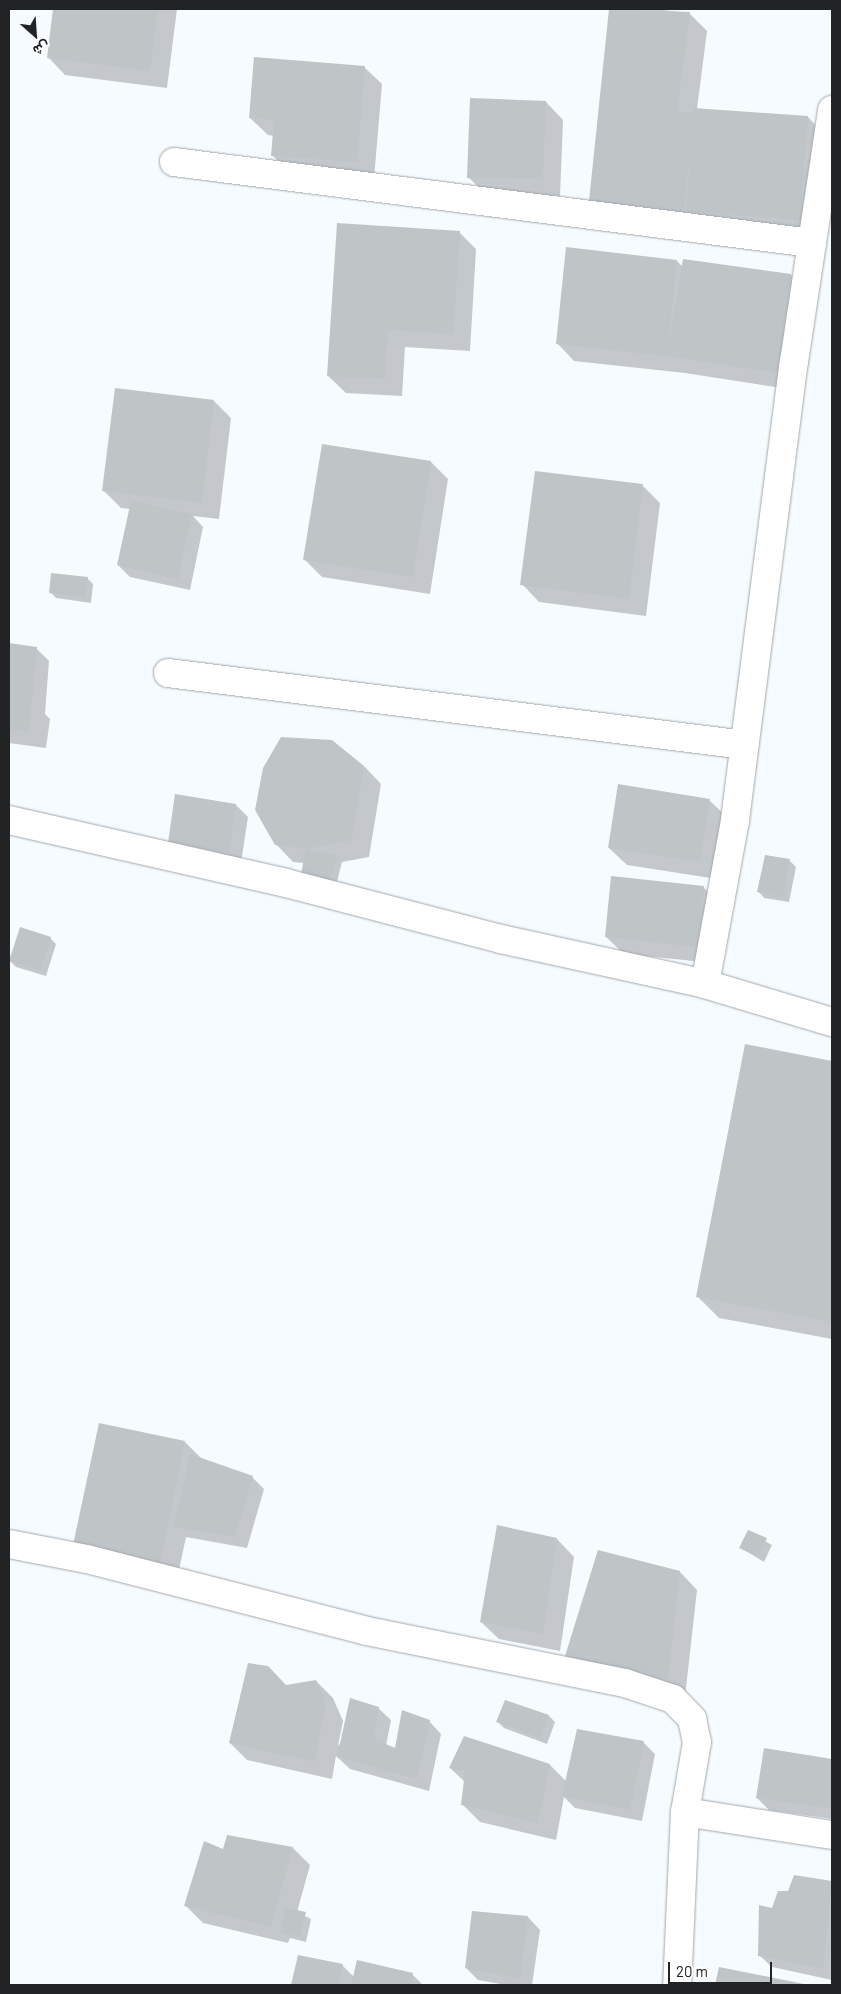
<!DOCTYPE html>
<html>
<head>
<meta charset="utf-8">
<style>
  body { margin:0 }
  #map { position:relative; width:841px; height:1994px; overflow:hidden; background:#f6fbff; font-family:Barlow,Vazirmatn,sans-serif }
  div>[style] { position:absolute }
  .shadow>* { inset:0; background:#0003 }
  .building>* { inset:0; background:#bfc4c7 }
  .roads { filter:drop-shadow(0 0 1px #a2a7ab) drop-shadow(0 0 1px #a2a7ab) }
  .minor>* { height:28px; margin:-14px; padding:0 14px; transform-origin:14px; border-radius:14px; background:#fff }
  span { translate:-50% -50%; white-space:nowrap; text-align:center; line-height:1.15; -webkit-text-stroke:4px #fff; paint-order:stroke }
  .frame { position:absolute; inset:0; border:10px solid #222325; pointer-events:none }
  .north { position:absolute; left:10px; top:10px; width:50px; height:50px; -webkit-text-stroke:4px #fff; paint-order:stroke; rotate:154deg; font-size:14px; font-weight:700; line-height:20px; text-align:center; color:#222325 }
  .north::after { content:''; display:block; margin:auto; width:18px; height:22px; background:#222325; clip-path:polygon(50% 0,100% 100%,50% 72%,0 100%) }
  .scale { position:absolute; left:668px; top:1962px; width:104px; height:22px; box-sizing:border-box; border:2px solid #222325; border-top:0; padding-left:6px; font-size:15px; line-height:18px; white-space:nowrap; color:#222325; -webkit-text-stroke:4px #fff; paint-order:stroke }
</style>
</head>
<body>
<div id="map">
  <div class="shadow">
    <i style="clip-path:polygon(54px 9px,177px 9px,167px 88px,65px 75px,48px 57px)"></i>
    <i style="clip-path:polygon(611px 9px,654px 9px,689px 13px,707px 31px,697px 109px,808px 117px,825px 135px,817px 237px,608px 218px,590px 200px)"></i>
    <i style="clip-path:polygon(364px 67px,382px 84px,374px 179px,290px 173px,273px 156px,274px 136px,268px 135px,250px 118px)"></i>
    <i style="clip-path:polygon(546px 102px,563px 120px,560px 196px,486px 194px,468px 177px)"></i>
    <i style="clip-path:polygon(459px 232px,476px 249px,470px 351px,405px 347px,402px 396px,346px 393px,328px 376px)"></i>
    <i style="clip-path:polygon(677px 261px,683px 267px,791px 275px,808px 292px,795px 390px,685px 373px,574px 361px,557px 343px)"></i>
    <i style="clip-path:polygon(214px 401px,231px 418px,219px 519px,193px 516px,203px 527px,190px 590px,130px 577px,118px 565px,130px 509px,121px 508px,103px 490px)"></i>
    <i style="clip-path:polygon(431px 462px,448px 479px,430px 594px,322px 577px,304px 559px)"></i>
    <i style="clip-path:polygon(643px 486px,660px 503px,646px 616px,539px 602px,522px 584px)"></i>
    <i style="clip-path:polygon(87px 578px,93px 584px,91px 603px,56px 598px,50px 592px)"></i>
    <i style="clip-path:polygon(9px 644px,36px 648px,49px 661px,45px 714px,50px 719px,46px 748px,9px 743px)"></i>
    <i style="clip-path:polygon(364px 766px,381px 784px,369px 857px,342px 862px,336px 886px,308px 879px,304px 863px,293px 862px,276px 844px)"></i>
    <i style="clip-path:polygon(709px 800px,727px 817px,717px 879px,627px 865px,609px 848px)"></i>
    <i style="clip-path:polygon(236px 805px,248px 817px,241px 863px,169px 842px)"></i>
    <i style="clip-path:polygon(790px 861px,796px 867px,789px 902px,764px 898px,759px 892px)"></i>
    <i style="clip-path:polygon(703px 887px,721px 904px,714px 963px,624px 954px,606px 937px)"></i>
    <i style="clip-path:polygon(50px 938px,56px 944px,46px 976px,16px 967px,10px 961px)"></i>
    <i style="clip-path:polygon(746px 1046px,832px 1062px,832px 1339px,719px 1318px,698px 1297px)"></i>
    <i style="clip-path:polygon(185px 1442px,203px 1460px,252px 1477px,264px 1489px,247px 1548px,186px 1537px,177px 1579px,74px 1544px)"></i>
    <i style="clip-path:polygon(748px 1532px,772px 1545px,764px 1562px,741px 1548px)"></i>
    <i style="clip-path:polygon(557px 1539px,574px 1557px,560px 1651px,499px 1639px,481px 1622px)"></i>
    <i style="clip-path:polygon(680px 1572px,697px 1590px,685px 1697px,584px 1673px,566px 1655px)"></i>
    <i style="clip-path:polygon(316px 1681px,333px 1698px,343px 1721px,338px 1746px,378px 1708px,391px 1720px,386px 1746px,396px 1749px,429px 1721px,441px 1734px,429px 1791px,350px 1769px,336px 1756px,332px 1779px,247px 1760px,230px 1743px,286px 1686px)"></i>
    <i style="clip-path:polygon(549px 1716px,555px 1722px,547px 1744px,504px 1728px,498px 1722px)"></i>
    <i style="clip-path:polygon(643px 1742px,655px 1754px,642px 1821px,575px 1808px,564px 1797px,556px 1840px,480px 1822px,462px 1804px,465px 1782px,450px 1768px,550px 1765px,567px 1782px)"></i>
    <i style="clip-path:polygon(765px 1749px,832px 1760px,832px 1819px,769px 1810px,757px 1798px)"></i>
    <i style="clip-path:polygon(293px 1848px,310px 1865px,297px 1912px,311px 1919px,306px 1942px,290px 1938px,288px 1943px,203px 1923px,185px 1905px)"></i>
    <i style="clip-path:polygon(795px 1876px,832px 1883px,832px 1980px,772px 1967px,759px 1955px,773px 1909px,788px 1892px)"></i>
    <i style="clip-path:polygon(528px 1917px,540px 1930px,532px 1985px,506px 1985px,478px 1980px,466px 1968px)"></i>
    <i style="clip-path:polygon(299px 1956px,342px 1965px,354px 1977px,358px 1961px,413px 1975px,423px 1985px,293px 1985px)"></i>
    <i style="clip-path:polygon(720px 1968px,802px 1985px,716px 1985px)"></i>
  </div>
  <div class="building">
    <i style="clip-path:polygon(53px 9px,158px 9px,150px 71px,47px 58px)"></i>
    <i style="clip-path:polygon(609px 9px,690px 12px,677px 111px,694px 113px,694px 108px,808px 116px,800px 220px,686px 211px,692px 134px,684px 210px,589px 201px)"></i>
    <i style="clip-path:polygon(254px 57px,365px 66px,357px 162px,271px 156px,274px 120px,249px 118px)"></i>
    <i style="clip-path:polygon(470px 98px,546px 101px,543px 179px,467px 178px)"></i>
    <i style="clip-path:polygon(337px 223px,460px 231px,453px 334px,388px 330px,385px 379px,327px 376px)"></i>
    <i style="clip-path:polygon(566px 247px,677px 260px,668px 348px,683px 259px,791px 274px,778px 373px,666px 356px,556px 344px)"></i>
    <i style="clip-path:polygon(115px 388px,214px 400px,202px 503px,102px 491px)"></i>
    <i style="clip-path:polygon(322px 444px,431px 461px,413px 577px,303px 560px)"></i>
    <i style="clip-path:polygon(535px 471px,643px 484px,629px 599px,520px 585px)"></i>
    <i style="clip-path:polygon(131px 501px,192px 514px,178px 579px,117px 565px)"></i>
    <i style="clip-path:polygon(51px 573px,88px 577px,85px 597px,49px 593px)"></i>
    <i style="clip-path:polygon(9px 643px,37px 647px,29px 731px,9px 729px)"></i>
    <i style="clip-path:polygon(281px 737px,332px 740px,364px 766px,352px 840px,306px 849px,337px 856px,330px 880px,301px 874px,306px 849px,275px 845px,255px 810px,263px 768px)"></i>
    <i style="clip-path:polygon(618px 784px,710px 799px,700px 862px,608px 848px)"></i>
    <i style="clip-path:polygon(175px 794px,236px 804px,229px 852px,168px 843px)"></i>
    <i style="clip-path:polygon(765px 855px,790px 859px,783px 897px,757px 892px)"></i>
    <i style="clip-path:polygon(611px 876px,704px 886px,697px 947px,605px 937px)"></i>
    <i style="clip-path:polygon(20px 927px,51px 937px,40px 971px,9px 961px)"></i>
    <i style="clip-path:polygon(745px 1044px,832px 1061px,832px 1322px,696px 1297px)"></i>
    <i style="clip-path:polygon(99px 1423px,185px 1441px,160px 1563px,73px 1545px)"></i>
    <i style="clip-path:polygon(190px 1454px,253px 1476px,235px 1537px,174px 1527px)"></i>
    <i style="clip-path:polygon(497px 1525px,557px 1538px,543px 1634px,480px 1622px)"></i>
    <i style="clip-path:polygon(748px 1530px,767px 1538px,758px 1557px,739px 1548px)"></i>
    <i style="clip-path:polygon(598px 1550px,680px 1571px,668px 1680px,565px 1656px)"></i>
    <i style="clip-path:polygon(248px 1663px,268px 1666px,286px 1685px,316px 1680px,326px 1703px,315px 1762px,229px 1743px)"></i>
    <i style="clip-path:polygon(350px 1698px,379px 1707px,374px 1739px,395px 1748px,402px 1710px,430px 1720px,417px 1779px,337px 1757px)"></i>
    <i style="clip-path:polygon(505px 1700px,549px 1715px,541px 1738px,496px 1722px)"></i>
    <i style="clip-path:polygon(577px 1729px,644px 1741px,630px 1810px,562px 1796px)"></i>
    <i style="clip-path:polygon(464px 1736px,550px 1764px,538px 1823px,461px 1805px,465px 1771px,449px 1768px)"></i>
    <i style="clip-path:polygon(764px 1748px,832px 1759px,832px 1809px,756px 1798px)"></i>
    <i style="clip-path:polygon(227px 1835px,293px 1847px,271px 1927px,184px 1906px,204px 1841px,223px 1849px)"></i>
    <i style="clip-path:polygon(794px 1875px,832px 1881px,823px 1969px,758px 1956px,759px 1905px,772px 1908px,778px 1891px,788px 1891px)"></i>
    <i style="clip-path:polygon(286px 1908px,306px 1912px,300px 1937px,280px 1932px)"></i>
    <i style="clip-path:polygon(472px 1911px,528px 1916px,520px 1979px,465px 1968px)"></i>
    <i style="clip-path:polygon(298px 1955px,343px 1964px,338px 1985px,291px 1985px)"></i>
    <i style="clip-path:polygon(357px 1960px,413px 1973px,410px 1985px,351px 1985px)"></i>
    <i style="clip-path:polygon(719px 1967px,804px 1984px,804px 1985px,715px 1985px)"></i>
  </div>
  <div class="roads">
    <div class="minor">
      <i style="left:174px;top:162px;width:643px;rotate:7.24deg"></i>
      <i style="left:168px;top:673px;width:581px;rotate:7.11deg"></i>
      <i style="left:9px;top:820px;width:284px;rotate:12.8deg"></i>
      <i style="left:286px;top:883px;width:222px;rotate:14.6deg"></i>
      <i style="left:501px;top:939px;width:209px;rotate:12.4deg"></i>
      <i style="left:705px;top:984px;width:133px;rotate:16.7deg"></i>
      <i style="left:705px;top:984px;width:167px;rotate:-79.6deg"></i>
      <i style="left:735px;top:820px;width:462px;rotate:-82.7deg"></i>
      <i style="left:794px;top:362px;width:255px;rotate:-81.4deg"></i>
      <i style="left:9px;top:1544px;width:79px;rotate:10.9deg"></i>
      <i style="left:87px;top:1559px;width:289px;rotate:14.4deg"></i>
      <i style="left:367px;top:1631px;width:263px;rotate:11.4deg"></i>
      <i style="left:625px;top:1683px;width:51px;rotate:18.4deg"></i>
      <i style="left:673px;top:1699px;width:28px;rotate:46deg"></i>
      <i style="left:692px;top:1719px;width:24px;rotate:78deg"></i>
      <i style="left:697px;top:1742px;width:71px;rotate:99.7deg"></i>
      <i style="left:685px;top:1812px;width:173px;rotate:92.6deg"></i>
      <i style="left:685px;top:1812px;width:149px;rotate:8.9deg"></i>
    </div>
  </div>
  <div class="frame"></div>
  <div class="north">ش</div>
  <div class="scale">20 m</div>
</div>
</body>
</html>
